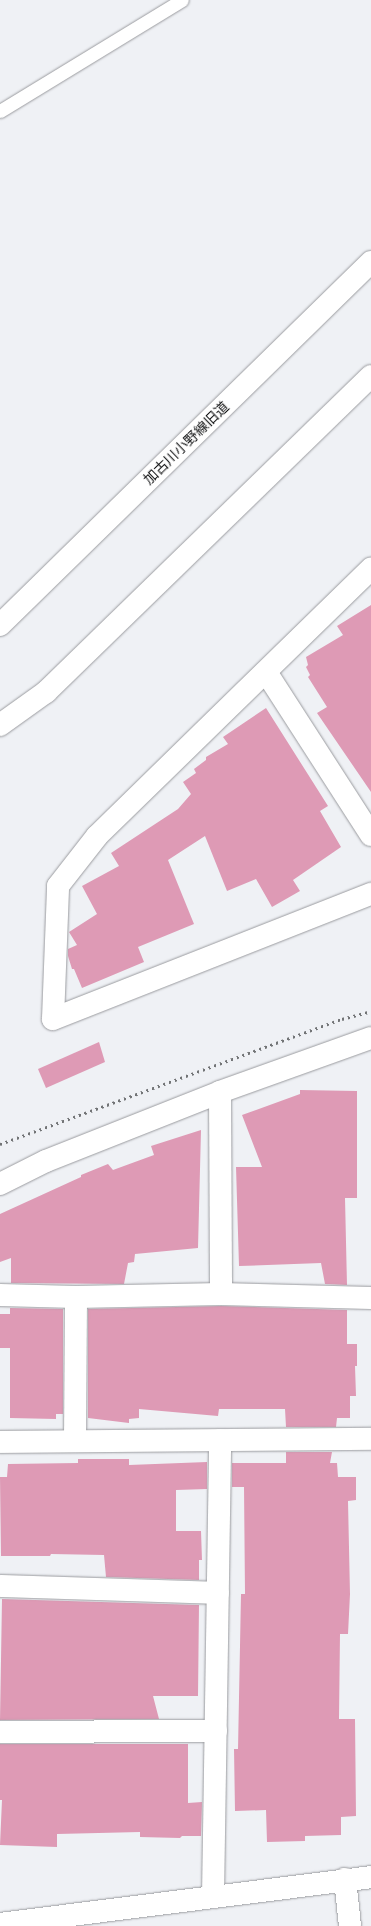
<!DOCTYPE html>
<html>
<head>
<meta charset="utf-8">
<style>
  body { margin:0 }
  #map { position:relative; width:371px; height:1926px; overflow:hidden; background:#eff1f5; font-family:Raleway,"Noto Sans JP",sans-serif }
  div>[style] { position:absolute }
  .building>* { inset:0; background:#de9ab5 }
  .roads { filter:drop-shadow(0 0 1px #9a9b9f) drop-shadow(0 0 1px #9a9b9f) }
  .lane>* { height:13px; margin:-6.5px; padding:0 6.5px; transform-origin:6.5px; border-radius:6.5px; background:#fff }
  .street>* { height:22px; margin:-11px; padding:0 11px; transform-origin:11px; border-radius:11px; background:#fff }
  .secondary>* { height:22px; margin:-11px; padding:0 11px; transform-origin:11px; border-radius:11px; background:#fff }
  .rail>* { height:3px; margin-top:-1.5px; transform-origin:0; background:repeating-linear-gradient(90deg,#727476 0 2px,transparent 0 6px) }
  span { translate:-50% -50%; white-space:nowrap; text-align:center; line-height:1.15; -webkit-text-stroke:3px #fff; paint-order:stroke }
  .street-label { font-size:14px; color:#121314 }
</style>
</head>
<body>
<div id="map">
  <div class="building">
    <i style="clip-path:polygon(371px 605px,371px 792px,317px 713px,327px 707px,308px 677px,310px 675px,306px 667px,308px 665px,306px 657px,343px 635px,337px 626px)"></i>
    <i style="clip-path:polygon(266px 708px,328px 806px,320px 811px,341px 847px,293px 880px,300px 891px,272px 907px,256px 879px,227px 891px,205px 836px,168px 860px,194px 924px,138px 947px,144px 962px,82px 988px,74px 969px,72px 969px,68px 956px,68px 949px,77px 945px,69px 932px,97px 914px,82px 886px,119px 866px,111px 853px,178px 809px,191px 794px,183px 782px,196px 773px,194px 769px,206px 760px,206px 757px,228px 744px,223px 737px)"></i>
    <i style="clip-path:polygon(99px 1042px,105px 1062px,46px 1088px,38px 1069px)"></i>
    <i style="clip-path:polygon(300px 1090px,357px 1091px,357px 1198px,345px 1198px,347px 1285px,325px 1284px,321px 1263px,239px 1266px,236px 1167px,262px 1167px,242px 1115px,300px 1094px)"></i>
    <i style="clip-path:polygon(201px 1130px,198px 1248px,135px 1254px,134px 1262px,128px 1263px,124px 1284px,11px 1283px,11px 1258px,0 1262px,0 1214px,81px 1177px,81px 1175px,108px 1164px,113px 1170px,154px 1155px,151px 1146px)"></i>
    <i style="clip-path:polygon(221px 1306px,347px 1310px,347px 1344px,357px 1344px,357px 1366px,355px 1366px,356px 1396px,350px 1396px,350px 1418px,337px 1418px,336px 1427px,286px 1427px,285px 1409px,219px 1409px,218px 1416px,139px 1409px,139px 1418px,129px 1419px,129px 1423px,88px 1418px,88px 1309px)"></i>
    <i style="clip-path:polygon(10px 1308px,63px 1309px,63px 1414px,56px 1414px,56px 1419px,10px 1418px,10px 1348px,0 1348px,0 1314px,10px 1314px)"></i>
    <i style="clip-path:polygon(286px 1452px,332px 1452px,330px 1463px,337px 1463px,338px 1477px,356px 1477px,356px 1500px,348px 1501px,350px 1594px,348px 1634px,340px 1634px,339px 1719px,355px 1719px,356px 1816px,341px 1817px,341px 1835px,305px 1836px,305px 1841px,267px 1842px,266px 1810px,235px 1811px,234px 1749px,238px 1749px,241px 1594px,245px 1594px,244px 1487px,232px 1487px,232px 1463px,286px 1463px)"></i>
    <i style="clip-path:polygon(78px 1459px,129px 1459px,129px 1465px,207px 1462px,207px 1489px,176px 1490px,176px 1531px,201px 1531px,202px 1560px,199px 1560px,199px 1580px,106px 1577px,104px 1555px,51px 1554px,50px 1556px,1px 1556px,0 1477px,7px 1477px,8px 1464px,78px 1463px)"></i>
    <i style="clip-path:polygon(2px 1599px,199px 1605px,198px 1696px,153px 1696px,159px 1719px,0 1720px)"></i>
    <i style="clip-path:polygon(0 1744px,188px 1744px,188px 1803px,202px 1802px,201px 1836px,182px 1836px,180px 1838px,140px 1837px,140px 1832px,57px 1834px,57px 1847px,0 1845px,2px 1800px,0 1800px)"></i>
  </div>
  <div class="roads">
    <div class="lane">
      <i style="left:0;top:111px;width:213px;rotate:-31.4deg"></i>
    </div>
    <div class="street">
      <i style="left:266px;top:672px;width:194px;rotate:57.2deg"></i>
      <i style="left:0;top:725px;width:57px;rotate:-35.7deg"></i>
      <i style="left:46px;top:692px;width:453px;rotate:-44.2deg"></i>
      <i style="left:53px;top:1019px;width:133px;rotate:-87.8deg"></i>
      <i style="left:58px;top:886px;width:63px;rotate:-52deg"></i>
      <i style="left:97px;top:836px;width:383px;rotate:-44.3deg"></i>
      <i style="left:220px;top:1092px;width:202px;rotate:89.7deg"></i>
      <i style="left:0;top:1184px;width:51px;rotate:-26.6deg"></i>
      <i style="left:46px;top:1161px;width:187px;rotate:-21.6deg"></i>
      <i style="left:220px;top:1092px;width:160px;rotate:-19.7deg"></i>
      <i style="left:0;top:1295px;width:76px;rotate:1.5deg"></i>
      <i style="left:76px;top:1297px;width:145px;rotate:-1.2deg"></i>
      <i style="left:221px;top:1294px;width:150px;rotate:1.5deg"></i>
      <i style="left:75px;top:1441px;width:144px;rotate:-89.6deg"></i>
      <i style="left:0;top:1442px;width:371px;rotate:-0.5deg"></i>
      <i style="left:0;top:1586px;width:218px;rotate:1.8deg"></i>
      <i style="left:0;top:1732px;width:216px;rotate:-0.3deg"></i>
      <i style="left:345px;top:1879px;width:47px;rotate:83.9deg"></i>
      <i style="left:213px;top:1897px;width:457px;rotate:-89.1deg"></i>
    </div>
    <div class="secondary">
      <i style="left:0;top:625px;width:519px;rotate:-44.38deg"></i>
      <i style="left:53px;top:1019px;width:342px;rotate:-21.5deg"></i>
      <i style="left:0;top:1924px;width:374px;rotate:-7.2deg"></i>
    </div>
  </div>
  <div class="rail">
    <i style="left:0;top:1144px;width:364px;rotate:-20.1deg"></i>
    <i style="left:342px;top:1019px;width:30px;rotate:-15deg"></i>
  </div>
  <div class="street-label">
    <span style="left:186px;top:443px;rotate:-44deg">加古川小野線旧道</span>
  </div>
</div>
</body>
</html>
